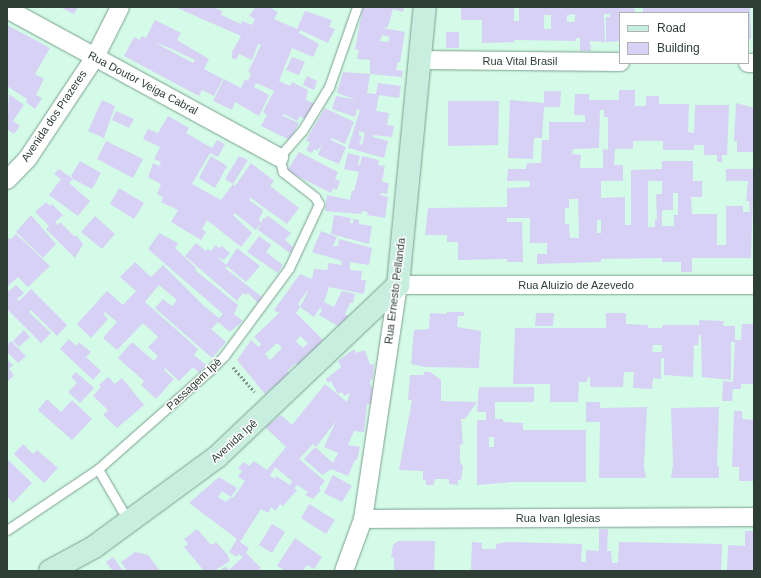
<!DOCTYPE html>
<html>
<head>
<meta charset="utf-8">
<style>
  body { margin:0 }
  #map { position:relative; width:761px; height:578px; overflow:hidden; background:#d4fbe7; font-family:Arial,sans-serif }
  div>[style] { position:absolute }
  .building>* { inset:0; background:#d7d1f5 }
  .path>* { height:2.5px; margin-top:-1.25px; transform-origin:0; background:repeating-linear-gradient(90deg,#7a9487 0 2px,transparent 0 4px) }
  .roads { filter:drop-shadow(0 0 1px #7ba08e) drop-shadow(0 0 1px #7ba08e) }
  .lane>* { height:9px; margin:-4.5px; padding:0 4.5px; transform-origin:4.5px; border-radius:4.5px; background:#fff }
  .street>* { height:18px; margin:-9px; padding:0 9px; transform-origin:9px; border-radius:9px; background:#fff }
  .secondary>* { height:22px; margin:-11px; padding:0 11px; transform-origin:11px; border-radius:11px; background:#c8eedf }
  span { translate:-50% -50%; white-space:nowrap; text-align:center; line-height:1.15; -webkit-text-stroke:3px #fff; paint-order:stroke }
  .street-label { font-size:11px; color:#2e3e36 }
  .frame { position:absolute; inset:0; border:8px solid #2e3e36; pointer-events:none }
  .legend { position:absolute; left:619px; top:12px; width:130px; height:52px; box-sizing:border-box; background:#fff; border:1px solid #abb2af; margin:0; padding:5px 7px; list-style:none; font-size:12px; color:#2e3e36 }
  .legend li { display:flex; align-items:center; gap:8px; height:20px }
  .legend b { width:20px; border:1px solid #abb2af }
</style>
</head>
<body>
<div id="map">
  <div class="building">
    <i style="clip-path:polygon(60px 7px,78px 7px,74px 14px)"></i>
    <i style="clip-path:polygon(175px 7px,213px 7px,222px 11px,221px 15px,241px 24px,242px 21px,252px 25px,255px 19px,249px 16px,256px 7px,269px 7px,278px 12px,274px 19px,297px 29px,305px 11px,332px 20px,329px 27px,335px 29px,328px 43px,300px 30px,299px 33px,319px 44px,313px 57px,292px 48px,279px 81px,290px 86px,292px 82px,308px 90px,306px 100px,315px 104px,306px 120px,300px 116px,297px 121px,284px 114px,283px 116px,299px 123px,290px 140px,261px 126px,267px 115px,263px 112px,274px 91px,256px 83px,254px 87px,269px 95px,259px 116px,235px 102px,232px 110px,213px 101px,224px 79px,241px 88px,245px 79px,248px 81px,251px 73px,248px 72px,261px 45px,258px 44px,252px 60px,239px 54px,236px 60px,232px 58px,232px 52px,241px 36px)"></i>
    <i style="clip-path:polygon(evenodd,363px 7px,404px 7px,403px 12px,393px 9px,388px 27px,383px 28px,405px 32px,400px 62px,398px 62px,396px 70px,403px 71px,402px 77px,370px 74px,367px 93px,376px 94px,378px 83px,401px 86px,399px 98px,379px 95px,376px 111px,389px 113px,387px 125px,394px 126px,392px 137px,373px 135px,373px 137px,388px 141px,384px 158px,348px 148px,360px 110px,357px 109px,355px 117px,332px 109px,336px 96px,357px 100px,337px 93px,343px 72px,370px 74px,370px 60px,357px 59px,359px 50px,355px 49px,363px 7px,382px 35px,390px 37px,388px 42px,380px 41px,382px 35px,363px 7px,359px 131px,365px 133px,362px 145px,359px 144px,362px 137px,359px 135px,359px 131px)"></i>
    <i style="clip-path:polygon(evenodd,461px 7px,514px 7px,514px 21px,519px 21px,519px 7px,626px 7px,635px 9px,635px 13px,620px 13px,620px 41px,606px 42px,606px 17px,610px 17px,610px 14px,604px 14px,605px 42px,590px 41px,591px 51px,580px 51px,580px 38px,576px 38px,576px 41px,514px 40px,514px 42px,482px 43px,482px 20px,461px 20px,461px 7px,575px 14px,575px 22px,567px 22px,567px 15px,575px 14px,461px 7px,544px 15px,551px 15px,551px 29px,544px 29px,544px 15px)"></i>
    <i style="clip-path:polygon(643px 7px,750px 7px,751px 39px,748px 39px,748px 13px,643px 13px)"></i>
    <i style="clip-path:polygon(evenodd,155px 20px,181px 33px,177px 40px,209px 59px,204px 69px,223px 79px,214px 96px,202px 90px,199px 96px,124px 56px,134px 37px,140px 40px,142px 36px,146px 38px,155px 20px,154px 42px,172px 49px,195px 60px,193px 63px,154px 42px)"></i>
    <i style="clip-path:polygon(7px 25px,50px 48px,35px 74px,44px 79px,36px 95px,42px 98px,35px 109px,26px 102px,27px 99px,7px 86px)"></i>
    <i style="clip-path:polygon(446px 32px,459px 32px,459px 48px,446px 48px)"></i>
    <i style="clip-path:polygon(292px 57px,305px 62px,299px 75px,286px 70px)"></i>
    <i style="clip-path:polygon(307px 76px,317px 81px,314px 90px,303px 85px)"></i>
    <i style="clip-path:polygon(evenodd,619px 90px,635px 90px,635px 106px,646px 106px,646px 96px,659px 96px,659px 104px,689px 104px,688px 132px,694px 133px,695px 105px,729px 105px,727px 155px,722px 155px,722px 162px,717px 162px,717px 155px,704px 155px,704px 145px,694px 145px,694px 150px,663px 150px,663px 141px,633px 141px,633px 149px,615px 149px,614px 165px,623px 165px,623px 181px,601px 181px,601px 198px,625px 197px,625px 225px,631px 225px,631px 170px,662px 169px,662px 161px,693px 161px,693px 181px,702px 181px,702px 197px,691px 197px,692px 214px,717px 214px,717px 245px,726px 245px,726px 206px,743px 206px,743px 212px,750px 212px,749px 201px,746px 201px,748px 181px,726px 181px,726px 169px,754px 169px,751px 258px,692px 258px,692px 272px,681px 272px,681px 262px,662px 262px,662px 258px,601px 259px,601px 262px,537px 264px,537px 254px,547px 254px,547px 243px,530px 243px,530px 218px,507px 218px,507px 222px,522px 222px,523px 262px,507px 262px,507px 259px,458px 260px,458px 242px,447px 242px,447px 235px,425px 235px,428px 208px,507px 207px,507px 188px,530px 187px,530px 181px,507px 181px,508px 169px,526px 169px,527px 163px,541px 163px,542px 140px,549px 140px,549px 122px,585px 122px,585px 115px,574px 115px,575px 94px,589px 94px,589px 100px,619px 100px,619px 90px,600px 110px,604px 110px,604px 117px,608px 117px,608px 150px,603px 149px,603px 168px,580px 168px,581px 155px,572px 154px,573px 149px,599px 148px,600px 110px,619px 90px,648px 181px,662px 181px,662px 194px,656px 194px,657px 219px,655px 219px,655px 227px,648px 227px,648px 181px,619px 90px,673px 193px,678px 193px,678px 215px,674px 215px,674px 226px,662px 226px,662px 210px,673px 210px,673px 193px,619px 90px,569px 199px,578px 199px,579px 238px,570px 238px,569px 224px,565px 224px,565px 208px,569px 208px,569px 199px,619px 90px,597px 220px,601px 220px,601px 233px,597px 233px,597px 220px)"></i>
    <i style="clip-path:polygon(544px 91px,561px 91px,560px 107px,544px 107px,542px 138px,534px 138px,533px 159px,508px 158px,510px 100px,544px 103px)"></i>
    <i style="clip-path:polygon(9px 94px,24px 105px,13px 121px,20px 126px,14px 134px,7px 129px)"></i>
    <i style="clip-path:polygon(102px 100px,115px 106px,104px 138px,88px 131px)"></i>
    <i style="clip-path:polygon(448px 101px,499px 101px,498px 145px,448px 146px)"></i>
    <i style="clip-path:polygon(736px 103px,754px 108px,754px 152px,737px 152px,737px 141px,734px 141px)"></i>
    <i style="clip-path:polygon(325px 108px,354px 122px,345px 144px,332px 138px,331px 140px,346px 147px,339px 164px,318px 155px,322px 144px,317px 151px,314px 149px,312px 153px,306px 150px,310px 143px,306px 140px)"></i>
    <i style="clip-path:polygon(116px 111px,134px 119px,129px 128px,112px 120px)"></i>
    <i style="clip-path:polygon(168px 116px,189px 128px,186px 133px,212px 148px,217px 140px,225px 144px,218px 157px,210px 153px,192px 184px,221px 200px,233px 184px,235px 186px,251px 163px,274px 181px,270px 186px,299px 208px,287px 224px,251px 198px,249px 200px,263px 210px,259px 220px,261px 223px,256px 230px,235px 213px,233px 215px,252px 233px,241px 247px,207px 220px,202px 229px,206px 232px,201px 240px,171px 222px,178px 210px,161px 202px,163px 197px,157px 194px,161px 184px,148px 177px,153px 163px,159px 166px,161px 162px,154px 159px,160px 147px,143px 139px,148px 129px,158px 133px)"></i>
    <i style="clip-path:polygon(106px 141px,143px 159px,133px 178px,97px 159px)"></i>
    <i style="clip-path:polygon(299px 152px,338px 172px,335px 179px,340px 181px,337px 190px,333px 188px,331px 193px,287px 171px)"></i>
    <i style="clip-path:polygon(348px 153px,360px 156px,358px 164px,360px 165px,362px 156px,379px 160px,378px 165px,385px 166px,382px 182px,389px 183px,387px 194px,381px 193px,380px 195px,388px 197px,385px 218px,367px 215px,368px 212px,362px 211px,361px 214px,325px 211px,327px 195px,350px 200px,352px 191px,354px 191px,359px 172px,344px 169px)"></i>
    <i style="clip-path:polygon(211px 156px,227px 166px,215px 188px,199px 178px)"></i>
    <i style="clip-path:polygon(239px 156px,248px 160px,233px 184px,225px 179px)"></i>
    <i style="clip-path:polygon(80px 161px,101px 173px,92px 189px,73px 179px,69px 183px,90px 201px,78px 216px,49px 195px,61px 179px,54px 174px,59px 169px,73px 179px,71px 176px)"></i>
    <i style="clip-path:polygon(119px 188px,144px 203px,134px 219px,110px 204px)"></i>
    <i style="clip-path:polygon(46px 202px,50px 206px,52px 204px,63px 215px,55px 222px,58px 225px,60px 222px,75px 237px,76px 235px,83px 244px,75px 258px,46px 229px,49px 226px,35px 212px)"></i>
    <i style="clip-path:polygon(31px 215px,56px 244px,43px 258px,16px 232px)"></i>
    <i style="clip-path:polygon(334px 215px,351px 218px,350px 223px,353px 223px,353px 219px,359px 220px,359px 224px,372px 226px,369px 244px,331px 234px)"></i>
    <i style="clip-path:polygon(95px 216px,115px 234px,102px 249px,81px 232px)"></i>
    <i style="clip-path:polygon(268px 216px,291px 233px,285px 240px,293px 247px,290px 253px,258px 230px,263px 218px,265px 219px)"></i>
    <i style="clip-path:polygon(evenodd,321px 231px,337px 237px,333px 246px,338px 246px,339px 239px,372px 248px,369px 265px,350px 262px,350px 270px,362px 271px,361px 280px,366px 280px,364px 294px,329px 287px,324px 302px,334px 307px,342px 291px,355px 294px,353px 303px,350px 303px,345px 314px,349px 316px,338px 326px,319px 315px,322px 310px,320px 308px,314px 317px,300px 307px,296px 313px,324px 341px,299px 366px,296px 363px,287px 371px,290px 374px,265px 394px,237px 360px,251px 340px,259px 347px,261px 344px,254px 337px,279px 313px,274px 310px,300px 274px,312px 279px,314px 269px,327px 270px,329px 263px,341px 265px,342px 261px,312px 252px,321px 231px,307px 291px,308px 292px,300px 307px,298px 304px,307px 291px,321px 231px,300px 336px,308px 343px,303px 348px,296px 341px,300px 336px,321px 231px,277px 343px,282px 348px,270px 360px,265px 354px,277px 343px)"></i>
    <i style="clip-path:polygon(159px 233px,178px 243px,175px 248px,196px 268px,195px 270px,238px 305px,234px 314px,243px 321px,230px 332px,218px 322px,211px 329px,226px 342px,212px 358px,155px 308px,163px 299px,172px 306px,177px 300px,159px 285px,145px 302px,198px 349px,194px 355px,206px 365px,199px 373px,193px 367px,179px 381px,165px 368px,164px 370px,174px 379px,156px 399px,141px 385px,144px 381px,118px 358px,132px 342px,154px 361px,158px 356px,148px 347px,158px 337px,143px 323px,117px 350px,103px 338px,117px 322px,105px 312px,103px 314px,108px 319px,91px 338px,77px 324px,107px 291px,123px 305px,136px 291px,120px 277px,135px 262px,151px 277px,163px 265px,205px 307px,219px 318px,223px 314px,148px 249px)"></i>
    <i style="clip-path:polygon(16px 234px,50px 266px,28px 287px,18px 277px,7px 287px,7px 238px,11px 239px)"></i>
    <i style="clip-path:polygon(259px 236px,271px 245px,266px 252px,283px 265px,278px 273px,247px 252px)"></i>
    <i style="clip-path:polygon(196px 243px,206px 251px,208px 249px,211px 251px,216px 245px,219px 248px,222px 246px,230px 253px,224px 260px,217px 256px,226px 265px,237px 248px,260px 266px,246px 282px,227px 266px,225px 268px,262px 297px,258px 303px,248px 293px,246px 295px,243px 293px,237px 301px,185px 256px)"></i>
    <i style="clip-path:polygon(16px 285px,24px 293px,17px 299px,19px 301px,31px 289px,67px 325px,57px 336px,31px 310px,29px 312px,51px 333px,41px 343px,7px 309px,7px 289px,9px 291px)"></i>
    <i style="clip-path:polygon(447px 312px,464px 312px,464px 316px,458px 316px,457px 327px,481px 331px,479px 368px,425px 367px,411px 364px,414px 330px,429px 329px,430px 313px,447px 314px)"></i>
    <i style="clip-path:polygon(536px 313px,554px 313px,553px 326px,535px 326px)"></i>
    <i style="clip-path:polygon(evenodd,606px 313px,626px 313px,626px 324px,648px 325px,648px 328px,662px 328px,662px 325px,699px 325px,699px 320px,724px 321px,723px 326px,735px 326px,735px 340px,741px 340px,742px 324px,754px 324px,754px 384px,741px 384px,741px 389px,733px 389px,732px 401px,722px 401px,723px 381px,733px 382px,735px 342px,731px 342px,731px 380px,702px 377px,701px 335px,699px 335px,698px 345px,694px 345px,693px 377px,664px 375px,664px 358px,661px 358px,661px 379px,653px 378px,652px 389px,633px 388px,634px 372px,624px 372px,623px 387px,590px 387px,590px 377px,588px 377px,587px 382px,579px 382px,578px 402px,550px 402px,550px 384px,513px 384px,515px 328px,606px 328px,606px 313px,653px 345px,662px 345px,662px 352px,652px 352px,653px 345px)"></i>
    <i style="clip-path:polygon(24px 330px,30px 337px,19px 347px,13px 341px)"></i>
    <i style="clip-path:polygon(69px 339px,76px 346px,79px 342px,91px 352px,86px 357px,101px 371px,93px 380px,60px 349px)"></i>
    <i style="clip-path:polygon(11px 341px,26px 356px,18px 363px,7px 352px,7px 345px)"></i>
    <i style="clip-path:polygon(evenodd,354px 349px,356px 353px,365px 350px,370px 365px,374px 364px,373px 379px,370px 380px,371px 387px,373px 387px,371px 404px,367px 404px,364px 432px,354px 431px,348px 445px,360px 447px,357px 460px,355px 460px,348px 476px,331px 469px,322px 475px,304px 459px,315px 447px,333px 463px,338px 453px,341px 454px,324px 447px,336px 421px,316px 447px,313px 444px,299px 459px,325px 481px,319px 488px,321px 490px,313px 499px,305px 495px,308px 492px,297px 485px,294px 488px,297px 490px,283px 506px,280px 504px,276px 511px,271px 507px,268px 513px,261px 509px,240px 542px,249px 548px,246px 553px,261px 568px,258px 571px,219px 571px,226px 566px,229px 570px,243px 557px,238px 554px,237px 557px,229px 552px,237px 539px,189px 503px,219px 477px,237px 488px,231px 497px,222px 491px,218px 497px,226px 502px,231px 497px,233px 498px,245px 481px,238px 477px,242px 471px,238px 468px,244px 462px,249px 466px,254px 461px,267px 470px,286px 447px,265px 427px,281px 415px,292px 425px,325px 384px,347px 402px,350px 393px,344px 396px,342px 392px,338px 394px,331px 381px,328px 383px,326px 379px,341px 367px,338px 361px,354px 349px,275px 467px,292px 481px,290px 485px,276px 476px,275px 479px,270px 476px,275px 467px)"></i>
    <i style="clip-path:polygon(7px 359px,13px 365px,9px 369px,14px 375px,7px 382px)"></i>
    <i style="clip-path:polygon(76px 372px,94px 388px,80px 403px,68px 392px,77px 383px,71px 377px)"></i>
    <i style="clip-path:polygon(424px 372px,430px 372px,441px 380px,441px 401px,477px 402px,465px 419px,461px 419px,463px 444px,460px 445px,460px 461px,463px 467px,461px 480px,458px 480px,458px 485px,449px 484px,449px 479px,435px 479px,434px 485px,426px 485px,426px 480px,423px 480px,423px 471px,399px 470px,412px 400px,408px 400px,410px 375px,424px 375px)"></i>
    <i style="clip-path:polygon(108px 377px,115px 384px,122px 378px,144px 405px,117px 428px,103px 415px,108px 410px,93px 396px,101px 387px,99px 385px)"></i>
    <i style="clip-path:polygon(evenodd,479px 387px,534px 387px,534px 402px,495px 402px,495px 419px,503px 419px,503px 422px,523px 423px,523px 430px,586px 430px,586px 482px,512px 482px,477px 485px,477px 420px,486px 420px,486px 412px,477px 412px,479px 387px,489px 437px,494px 437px,494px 447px,489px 447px,489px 437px)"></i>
    <i style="clip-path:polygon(47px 399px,61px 412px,72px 400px,92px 419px,72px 440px,38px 410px)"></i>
    <i style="clip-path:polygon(586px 402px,600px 402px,600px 408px,647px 407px,644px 466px,646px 478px,599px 478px,600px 422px,586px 422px)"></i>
    <i style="clip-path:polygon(719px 407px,717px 466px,719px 466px,719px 478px,671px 478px,673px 464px,671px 408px)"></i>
    <i style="clip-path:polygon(734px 411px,742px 411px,742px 419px,754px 420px,754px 481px,739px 481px,739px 467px,732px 467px)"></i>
    <i style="clip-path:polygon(23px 444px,33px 454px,37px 450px,58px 468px,44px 483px,14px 454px)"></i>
    <i style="clip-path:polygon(7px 459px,32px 483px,13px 503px,7px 497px)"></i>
    <i style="clip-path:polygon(333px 475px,352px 486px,342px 502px,324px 493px)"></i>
    <i style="clip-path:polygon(309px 504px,335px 520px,326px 534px,301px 518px)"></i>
    <i style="clip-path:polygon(272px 524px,285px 532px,272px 553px,259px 545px)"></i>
    <i style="clip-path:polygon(197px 529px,211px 545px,216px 542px,227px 554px,230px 561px,214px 571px,204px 571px,184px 547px,188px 544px,184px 539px)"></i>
    <i style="clip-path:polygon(599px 529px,608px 529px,607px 551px,611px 551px,612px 563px,618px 563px,619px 542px,722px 544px,721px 571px,471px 571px,472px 542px,482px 543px,482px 549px,496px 549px,496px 544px,508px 542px,582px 544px,581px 562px,586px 562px,586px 550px,599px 551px)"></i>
    <i style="clip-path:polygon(745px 531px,754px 531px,754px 571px,727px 571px,728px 545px,745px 546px)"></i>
    <i style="clip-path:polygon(295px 538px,322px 557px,314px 569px,307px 565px,303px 571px,286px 571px,277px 566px)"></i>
    <i style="clip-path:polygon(398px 541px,435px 541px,434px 571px,394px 571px,394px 558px,391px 557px,393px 545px)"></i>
    <i style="clip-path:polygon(135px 552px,148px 555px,160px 571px,127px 571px,121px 562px)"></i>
    <i style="clip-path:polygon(113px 557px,123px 571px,113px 571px,106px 562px)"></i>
  </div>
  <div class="path">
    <i style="left:233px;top:367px;width:33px;rotate:49deg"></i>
  </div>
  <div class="roads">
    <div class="lane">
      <i style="left:98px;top:469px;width:61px;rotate:59.7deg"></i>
      <i style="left:7px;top:530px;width:110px;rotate:-33.8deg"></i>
      <i style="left:98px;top:469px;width:149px;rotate:-41.5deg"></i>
      <i style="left:210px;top:370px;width:20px;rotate:-45deg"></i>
      <i style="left:224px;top:356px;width:109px;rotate:-53.5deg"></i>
      <i style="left:289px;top:268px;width:71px;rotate:-64.9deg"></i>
      <i style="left:319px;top:204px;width:8px;rotate:-120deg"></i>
      <i style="left:315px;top:197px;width:41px;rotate:-142deg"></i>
      <i style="left:283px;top:172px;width:16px;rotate:-105deg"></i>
      <i style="left:279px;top:157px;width:35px;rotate:-49deg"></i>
      <i style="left:302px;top:131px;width:52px;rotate:-58.5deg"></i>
      <i style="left:329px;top:87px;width:85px;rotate:-70.7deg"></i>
    </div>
    <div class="street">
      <i style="left:7px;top:9px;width:310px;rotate:28.6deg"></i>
      <i style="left:420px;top:60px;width:200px;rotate:0.6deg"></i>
      <i style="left:748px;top:63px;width:6px"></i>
      <i style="left:7px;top:180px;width:30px;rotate:-46deg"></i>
      <i style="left:28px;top:158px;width:121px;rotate:-56.4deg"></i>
      <i style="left:95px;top:57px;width:56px;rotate:-63.4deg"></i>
      <i style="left:363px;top:519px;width:391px;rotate:-0.3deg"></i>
      <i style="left:344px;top:571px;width:55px;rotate:-69.9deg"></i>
      <i style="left:363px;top:519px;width:237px;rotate:-81.5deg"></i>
      <i style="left:398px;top:285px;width:356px"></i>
    </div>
    <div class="secondary">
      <i style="left:50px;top:571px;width:50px;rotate:-28.6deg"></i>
      <i style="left:94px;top:547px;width:152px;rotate:-36.2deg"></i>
      <i style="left:217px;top:457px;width:250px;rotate:-43.5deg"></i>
      <i style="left:398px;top:285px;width:279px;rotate:-84.5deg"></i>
    </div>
  </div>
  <div class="street-label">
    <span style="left:520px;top:61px">Rua Vital Brasil</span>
    <span style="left:143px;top:83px;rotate:28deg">Rua Doutor Veiga Cabral</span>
    <span style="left:54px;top:116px;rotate:-56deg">Avenida dos Prazeres</span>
    <span style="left:576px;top:285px">Rua Aluizio de Azevedo</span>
    <span style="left:395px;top:291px;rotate:-83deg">Rua Ernesto Pellanda</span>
    <span style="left:194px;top:384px;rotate:-43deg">Passagem Ipê</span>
    <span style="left:234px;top:441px;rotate:-42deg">Avenida Ipê</span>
    <span style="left:558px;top:518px">Rua Ivan Iglesias</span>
  </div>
  <div class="frame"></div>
  <ul class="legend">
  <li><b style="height:5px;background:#c8eedf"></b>Road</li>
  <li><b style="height:11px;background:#d7d1f5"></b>Building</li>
  </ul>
</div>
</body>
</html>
